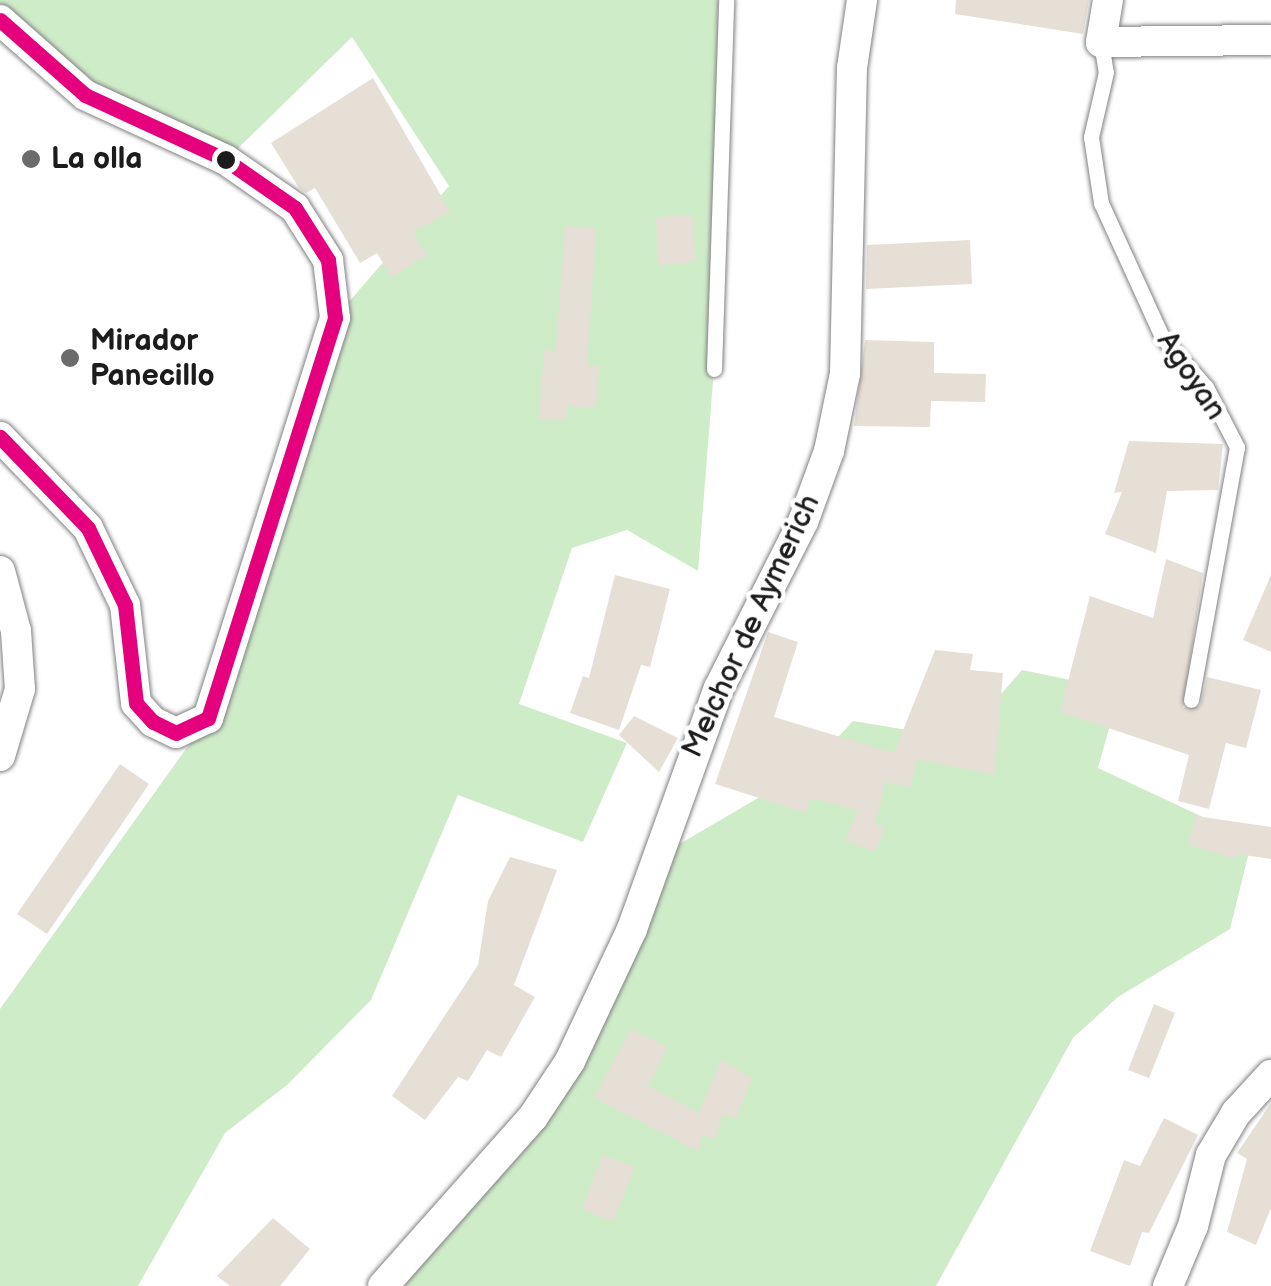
<!DOCTYPE html>
<html>
<head>
<meta charset="utf-8">
<style>
  body { margin:0 }
  #map { position:relative; width:1271px; height:1286px; overflow:hidden; background:#fff; font-family:"Balsamiq Sans",sans-serif }
  div>[style] { position:absolute }
  .green>* { inset:0; background:#cfecc9 }
  .building>* { inset:0; background:#e6dfd6 }
  .roads { filter:drop-shadow(0 0 2px #828282) drop-shadow(0 0 2px #828282) }
  .service>* { height:15px; margin:-7.5px; padding:0 7.5px; transform-origin:7.5px; border-radius:7.5px; background:#fff }
  .minor>* { height:30px; margin:-15px; padding:0 15px; transform-origin:15px; border-radius:15px; background:#fff }
  .bus-1>* { height:15px; margin:-7.5px; padding:0 7.5px; transform-origin:7.5px; border-radius:7.5px; background:#e5007d }
  .dots>* { width:28px; height:28px; translate:-50% -50%; box-sizing:border-box; border:5px solid #fff; border-radius:50% }
  span { translate:-50% -50%; white-space:nowrap; text-align:center; line-height:1.15; -webkit-text-stroke:9px #fff; paint-order:stroke }
  .poi-label { font-size:30px; color:#1c1c1c; font-weight:700 }
  .left { translate:0 -50%; text-align:left }
  .street-label { font-size:30px; color:#1c1c1c }
</style>
</head>
<body>
<div id="map">
  <div class="green">
    <i style="clip-path:polygon(0 0,718px 0,714px 369px,698px 571px,627px 530px,572px 548px,519px 704px,627px 743px,583px 842px,458px 795px,371px 1000px,287px 1085px,225px 1133px,138px 1286px,0 1286px,0 1009px,208px 718px,335px 318px,449px 186px,352px 37px,226px 160px,85px 95px,0 20px)"></i>
    <i style="clip-path:polygon(1022px 670px,1120px 690px,1098px 768px,1252px 840px,1230px 929px,1118px 997px,1073px 1038px,936px 1286px,377px 1286px,533px 1117px,659px 856px,809px 768px,853px 721px,962px 739px)"></i>
  </div>
  <div class="building">
    <i style="clip-path:polygon(956px 0,1089px 0,1083px 34px,955px 14px)"></i>
    <i style="clip-path:polygon(373px 78px,450px 211px,413px 232px,427px 255px,391px 277px,377px 253px,360px 263px,315px 188px,306px 193px,299px 188px,271px 143px)"></i>
    <i style="clip-path:polygon(693px 215px,695px 262px,658px 265px,656px 217px)"></i>
    <i style="clip-path:polygon(565px 226px,596px 228px,587px 366px,599px 366px,596px 408px,567px 406px,566px 421px,539px 419px,544px 350px,556px 351px)"></i>
    <i style="clip-path:polygon(970px 240px,972px 284px,866px 289px,867px 245px)"></i>
    <i style="clip-path:polygon(865px 340px,934px 342px,934px 373px,986px 374px,985px 402px,931px 401px,930px 427px,854px 426px)"></i>
    <i style="clip-path:polygon(1129px 441px,1223px 444px,1218px 490px,1167px 491px,1156px 553px,1105px 534px,1122px 492px,1114px 493px)"></i>
    <i style="clip-path:polygon(1166px 559px,1203px 573px,1183px 708px,1200px 706px,1207px 677px,1261px 690px,1246px 748px,1226px 743px,1209px 809px,1178px 801px,1189px 755px,1060px 712px,1090px 596px,1153px 618px)"></i>
    <i style="clip-path:polygon(615px 575px,670px 589px,650px 667px,641px 665px,619px 730px,570px 713px,583px 676px,589px 678px)"></i>
    <i style="clip-path:polygon(1271px 575px,1271px 652px,1243px 640px)"></i>
    <i style="clip-path:polygon(768px 632px,798px 642px,774px 717px,894px 753px,935px 650px,973px 654px,970px 670px,1003px 673px,995px 775px,917px 759px,910px 788px,886px 781px,875px 824px,885px 828px,875px 852px,845px 840px,858px 810px,811px 798px,806px 813px,715px 784px)"></i>
    <i style="clip-path:polygon(634px 716px,678px 738px,659px 772px,619px 735px)"></i>
    <i style="clip-path:polygon(120px 764px,149px 784px,47px 934px,17px 914px)"></i>
    <i style="clip-path:polygon(1196px 816px,1271px 827px,1271px 859px,1237px 854px,1235px 859px,1188px 844px)"></i>
    <i style="clip-path:polygon(510px 857px,557px 870px,514px 985px,535px 997px,501px 1057px,487px 1050px,468px 1081px,458px 1077px,425px 1120px,392px 1096px,478px 965px,488px 901px)"></i>
    <i style="clip-path:polygon(1154px 1004px,1175px 1013px,1149px 1078px,1128px 1070px)"></i>
    <i style="clip-path:polygon(631px 1029px,668px 1047px,648px 1086px,699px 1113px,721px 1060px,752px 1078px,736px 1119px,723px 1114px,715px 1139px,703px 1135px,698px 1151px,594px 1098px)"></i>
    <i style="clip-path:polygon(1271px 1103px,1271px 1208px,1256px 1245px,1227px 1232px,1247px 1159px,1237px 1153px)"></i>
    <i style="clip-path:polygon(1164px 1118px,1198px 1135px,1149px 1233px,1142px 1232px,1130px 1266px,1090px 1251px,1124px 1160px,1140px 1166px)"></i>
    <i style="clip-path:polygon(603px 1155px,635px 1167px,613px 1222px,582px 1209px)"></i>
    <i style="clip-path:polygon(273px 1218px,310px 1249px,280px 1286px,230px 1286px,217px 1276px)"></i>
  </div>
  <div class="roads">
    <div class="service">
      <i style="left:1101px;top:42px;width:30px;rotate:81deg"></i>
      <i style="left:1106px;top:72px;width:67px;rotate:103deg"></i>
      <i style="left:1091px;top:137px;width:67px;rotate:81.4deg"></i>
      <i style="left:1101px;top:203px;width:147px;rotate:65.5deg"></i>
      <i style="left:1162px;top:337px;width:67px;rotate:48.7deg"></i>
      <i style="left:1206px;top:387px;width:68px;rotate:62.7deg"></i>
      <i style="left:1237px;top:447px;width:257px;rotate:100.3deg"></i>
      <i style="left:714px;top:369px;width:369px;rotate:-88.1deg"></i>
    </div>
    <div class="minor">
      <i style="left:1108px;top:0;width:43px;rotate:99.5deg"></i>
      <i style="left:1101px;top:42px;width:170px;rotate:-0.7deg"></i>
      <i style="left:0;top:20px;width:113px;rotate:41.4deg"></i>
      <i style="left:85px;top:95px;width:155px;rotate:24.7deg"></i>
      <i style="left:226px;top:160px;width:84px;rotate:34.8deg"></i>
      <i style="left:295px;top:208px;width:62px;rotate:57.6deg"></i>
      <i style="left:328px;top:260px;width:58px;rotate:83.1deg"></i>
      <i style="left:335px;top:318px;width:420px;rotate:107.6deg"></i>
      <i style="left:208px;top:718px;width:35px;rotate:155deg"></i>
      <i style="left:176px;top:733px;width:25px;rotate:-154deg"></i>
      <i style="left:153px;top:722px;width:25px;rotate:-132deg"></i>
      <i style="left:136px;top:703px;width:99px;rotate:-96.4deg"></i>
      <i style="left:125px;top:605px;width:85px;rotate:-115.7deg"></i>
      <i style="left:88px;top:528px;width:127px;rotate:-134deg"></i>
      <i style="left:0;top:571px;width:62px;rotate:75.1deg"></i>
      <i style="left:16px;top:631px;width:58px;rotate:86.1deg"></i>
      <i style="left:20px;top:689px;width:70px;rotate:106.6deg"></i>
      <i style="left:383px;top:1286px;width:226px;rotate:-48.4deg"></i>
      <i style="left:533px;top:1117px;width:67px;rotate:-56.5deg"></i>
      <i style="left:570px;top:1061px;width:146px;rotate:-64.8deg"></i>
      <i style="left:632px;top:929px;width:256px;rotate:-70.2deg"></i>
      <i style="left:719px;top:688px;width:186px;rotate:-63.2deg"></i>
      <i style="left:803px;top:522px;width:76px;rotate:-69.9deg"></i>
      <i style="left:829px;top:451px;width:79px;rotate:-78.3deg"></i>
      <i style="left:845px;top:374px;width:306px;rotate:-88.7deg"></i>
      <i style="left:852px;top:68px;width:69px;rotate:-81.6deg"></i>
      <i style="left:1168px;top:1286px;width:65px;rotate:-67.4deg"></i>
      <i style="left:1193px;top:1226px;width:73px;rotate:-75.8deg"></i>
      <i style="left:1211px;top:1155px;width:49px;rotate:-59.2deg"></i>
      <i style="left:1236px;top:1113px;width:52px;rotate:-47.4deg"></i>
    </div>
  </div>
  <div class="bus-1">
    <i style="left:0;top:20px;width:113px;rotate:41.4deg"></i>
    <i style="left:85px;top:95px;width:155px;rotate:24.7deg"></i>
    <i style="left:226px;top:160px;width:84px;rotate:34.8deg"></i>
    <i style="left:295px;top:208px;width:62px;rotate:57.6deg"></i>
    <i style="left:328px;top:260px;width:58px;rotate:83.1deg"></i>
    <i style="left:335px;top:318px;width:420px;rotate:107.6deg"></i>
    <i style="left:208px;top:718px;width:35px;rotate:155deg"></i>
    <i style="left:176px;top:733px;width:25px;rotate:-154deg"></i>
    <i style="left:153px;top:722px;width:25px;rotate:-132deg"></i>
    <i style="left:136px;top:703px;width:99px;rotate:-96.4deg"></i>
    <i style="left:125px;top:605px;width:85px;rotate:-115.7deg"></i>
    <i style="left:88px;top:528px;width:127px;rotate:-134deg"></i>
  </div>
  <div class="dots">
    <i style="left:31px;top:159px;background:#6b6b6b"></i>
    <i style="left:226px;top:160px;background:#1c1c1c"></i>
    <i style="left:70px;top:358px;background:#6b6b6b"></i>
  </div>
  <div class="poi-label">
    <span class="left" style="left:51px;top:159px">La olla</span>
    <span class="left" style="left:90px;top:358px">Mirador<br>Panecillo</span>
  </div>
  <div class="street-label">
    <span style="left:1191px;top:376px;rotate:56deg">Agoyan</span>
    <span style="left:751px;top:626px;rotate:-65deg">Melchor de Aymerich</span>
  </div>
</div>
</body>
</html>
